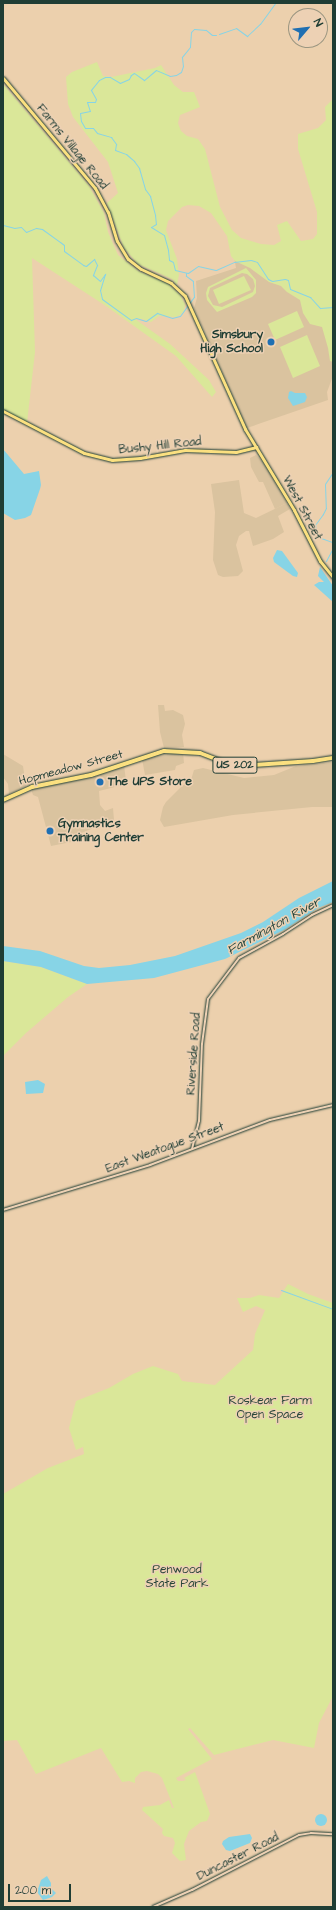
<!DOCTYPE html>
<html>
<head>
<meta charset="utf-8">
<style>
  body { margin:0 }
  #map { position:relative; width:336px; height:1910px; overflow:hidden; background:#ecd0ad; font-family:"Architects Daughter",sans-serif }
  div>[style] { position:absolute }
  .built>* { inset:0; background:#dac39f }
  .green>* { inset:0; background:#dae799 }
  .water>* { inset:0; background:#87d4e6 }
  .round { border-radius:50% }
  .stream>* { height:1px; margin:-0.5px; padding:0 0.5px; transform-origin:0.5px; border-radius:0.5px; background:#87d4e6 }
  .roads { filter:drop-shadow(0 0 1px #1f3d34) drop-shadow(0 0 1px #1f3d34) }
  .minor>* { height:2px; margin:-1px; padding:0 1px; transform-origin:1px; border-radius:1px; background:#edd1b4 }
  .major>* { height:3px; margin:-1.5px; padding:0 1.5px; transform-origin:1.5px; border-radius:1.5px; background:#fbe080 }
  .highway>* { height:4px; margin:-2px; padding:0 2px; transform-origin:2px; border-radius:2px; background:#fbe080 }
  .dots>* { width:11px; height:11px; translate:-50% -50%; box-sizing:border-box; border:2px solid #edd1b4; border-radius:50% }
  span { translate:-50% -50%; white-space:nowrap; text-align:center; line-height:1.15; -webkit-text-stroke:3px #edd1b4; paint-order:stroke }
  .shield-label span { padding:1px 3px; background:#edd1b4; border:1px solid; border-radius:3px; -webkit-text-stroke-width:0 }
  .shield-label { font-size:11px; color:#1f3d34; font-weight:700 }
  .street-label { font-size:12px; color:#1f3d34 }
  .poi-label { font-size:12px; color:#1f3d34; font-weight:700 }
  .right { translate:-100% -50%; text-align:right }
  .left { translate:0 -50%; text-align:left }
  .park-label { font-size:12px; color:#284639 }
  .water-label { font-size:13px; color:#24453d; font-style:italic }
  .frame { position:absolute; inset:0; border:4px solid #1f3d34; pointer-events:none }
  .north { position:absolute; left:288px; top:8px; width:40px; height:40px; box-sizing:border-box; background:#edd1b4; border:1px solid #9b9681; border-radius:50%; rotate:62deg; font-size:11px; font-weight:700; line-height:16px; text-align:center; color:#1f3d34 }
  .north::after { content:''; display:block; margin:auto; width:14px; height:18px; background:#1f6fb2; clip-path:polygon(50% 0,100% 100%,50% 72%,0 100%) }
  .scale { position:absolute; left:8px; top:1884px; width:63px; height:18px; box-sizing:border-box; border:2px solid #1f3d34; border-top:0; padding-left:5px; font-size:12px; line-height:14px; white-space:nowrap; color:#1f3d34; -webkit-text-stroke:3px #edd1b4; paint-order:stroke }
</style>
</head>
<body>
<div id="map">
  <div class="built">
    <i style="clip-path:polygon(234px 256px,333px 306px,333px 376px,327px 392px,328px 400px,247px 428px,194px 308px,197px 298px,196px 281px,236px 268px)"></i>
    <i style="clip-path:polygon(256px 455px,263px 462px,287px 503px,275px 509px,263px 482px,259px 482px,251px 467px,250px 458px)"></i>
    <i style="clip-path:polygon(239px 480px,244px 513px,256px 518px,287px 503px,290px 509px,278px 516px,284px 532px,273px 539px,253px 546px,249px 531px,246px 531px,239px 536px,236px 545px,243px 571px,238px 576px,223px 577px,218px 575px,213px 560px,215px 512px,211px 484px)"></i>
    <i style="clip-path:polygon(158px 705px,164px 705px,165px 711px,173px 710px,183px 715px,185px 724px,182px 735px,184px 747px,164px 748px,160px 732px)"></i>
    <i style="clip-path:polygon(183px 752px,184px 763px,176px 766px,175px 770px,145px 775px,142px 759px,164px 753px)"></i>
    <i style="clip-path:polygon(3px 754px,23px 766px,26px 786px,9px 794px,8px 784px,3px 777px)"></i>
    <i style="clip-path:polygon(333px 762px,333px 807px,312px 807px,233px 815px,164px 827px,160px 820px,163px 807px,166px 802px,182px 786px,191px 780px,194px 770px,203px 768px,244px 778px,274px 775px,296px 766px)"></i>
    <i style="clip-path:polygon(124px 765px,126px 781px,123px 785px,99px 791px,100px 805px,105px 811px,113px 808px,114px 820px,106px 820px,99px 826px,81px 833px,81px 840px,51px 846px,38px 797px,33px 795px,31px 789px,96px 776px)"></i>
  </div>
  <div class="green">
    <i style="clip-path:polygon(97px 62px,103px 76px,111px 77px,155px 68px,161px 65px,174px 85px,183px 92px,194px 92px,200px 107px,180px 115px,178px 123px,181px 131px,187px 136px,198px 139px,205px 149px,220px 207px,232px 230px,241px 238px,261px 244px,274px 245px,281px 241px,277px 225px,287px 221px,301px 241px,313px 239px,317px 234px,317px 212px,298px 149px,298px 134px,318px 128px,326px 120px,325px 107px,333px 99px,333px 362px,330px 361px,328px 348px,322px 327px,310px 324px,303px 313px,300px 300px,287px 292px,281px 286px,269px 282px,250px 268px,235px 261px,231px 256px,227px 236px,211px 213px,199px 206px,188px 205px,182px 207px,168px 221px,166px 230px,177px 259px,179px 275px,177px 285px,172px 279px,138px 264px,124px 248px,107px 203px,118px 193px,108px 162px,73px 117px,68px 104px,66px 77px,72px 72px)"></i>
    <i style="clip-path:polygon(3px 84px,89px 186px,104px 213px,108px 232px,118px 255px,138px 271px,168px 284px,180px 295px,185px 304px,184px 311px,180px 315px,176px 317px,159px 316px,151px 322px,142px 319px,135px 319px,170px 344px,209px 380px,216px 392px,212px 397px,176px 356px,106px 306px,32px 258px,35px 352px,27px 423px,3px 409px)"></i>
    <i style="clip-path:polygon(evenodd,246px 268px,256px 280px,256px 293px,252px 297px,217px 312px,207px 300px,206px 293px,208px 287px,246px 268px,242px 273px,247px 274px,253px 279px,255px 286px,253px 292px,222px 307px,213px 305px,208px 296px,210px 288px,242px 273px)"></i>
    <i style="clip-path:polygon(244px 276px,251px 290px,219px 304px,213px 290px)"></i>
    <i style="clip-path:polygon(297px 311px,304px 327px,275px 340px,268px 324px)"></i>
    <i style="clip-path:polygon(307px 335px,320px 366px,293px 378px,280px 347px)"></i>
    <i style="clip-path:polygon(3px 961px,41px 967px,87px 984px,68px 997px,26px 1033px,3px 1056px)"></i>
    <i style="clip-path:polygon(288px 1284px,308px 1294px,333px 1303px,333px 1696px,319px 1723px,314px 1748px,273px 1740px,214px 1755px,190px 1728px,188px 1729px,212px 1759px,176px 1778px,178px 1781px,183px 1781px,186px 1780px,184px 1778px,195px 1772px,210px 1814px,207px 1821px,201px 1822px,189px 1831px,184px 1844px,186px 1860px,180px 1861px,172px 1853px,175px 1843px,173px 1838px,164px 1836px,162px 1833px,163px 1829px,142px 1810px,143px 1807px,160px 1805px,169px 1800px,172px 1808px,174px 1808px,162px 1778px,158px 1774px,147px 1771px,141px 1772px,135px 1778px,135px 1783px,129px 1781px,122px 1782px,101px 1748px,36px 1774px,17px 1740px,3px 1741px,3px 1494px,48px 1468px,84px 1454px,83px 1447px,76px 1450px,69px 1428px,76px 1401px,109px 1388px,133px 1374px,153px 1366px,178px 1374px,182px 1381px,215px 1385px,253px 1350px,255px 1334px,265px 1310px,256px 1306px,243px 1312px,237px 1298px,250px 1298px,259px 1295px,279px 1298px)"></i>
  </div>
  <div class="water">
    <i style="clip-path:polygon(291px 391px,295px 393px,305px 393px,307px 397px,305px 402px,293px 406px,288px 398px,289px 392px)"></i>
    <i style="clip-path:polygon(3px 449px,24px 474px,39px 471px,41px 485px,40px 489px,31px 515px,25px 518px,15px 520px,3px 513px)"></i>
    <i style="clip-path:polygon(277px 550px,282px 551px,298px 573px,297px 577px,293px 576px,274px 562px,273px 558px)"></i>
    <i style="clip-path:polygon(320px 567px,333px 586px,333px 602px,314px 585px,319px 582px,324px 582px,318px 576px)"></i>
    <i style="clip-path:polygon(333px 881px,333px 902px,318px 908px,284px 930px,225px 959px,154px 978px,87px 984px,41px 967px,3px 961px,3px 946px,40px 951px,84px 966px,99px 968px,130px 965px,175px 956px,241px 933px,263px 922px,299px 898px)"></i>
    <i style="clip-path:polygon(38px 1080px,45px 1084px,43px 1093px,26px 1094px,25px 1082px)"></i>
    <i class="round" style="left:315px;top:1814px;width:12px;height:12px"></i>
    <i style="clip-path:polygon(250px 1834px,252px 1838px,250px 1843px,230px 1851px,226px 1850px,222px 1844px,223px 1841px,229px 1837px)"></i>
    <i style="clip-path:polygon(47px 1876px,51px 1883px,51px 1888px,56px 1893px,52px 1897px,43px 1900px,37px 1892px,41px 1880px)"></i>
  </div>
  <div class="stream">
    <i style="left:219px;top:34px;width:18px;rotate:-19deg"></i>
    <i style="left:236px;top:28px;width:14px;rotate:36deg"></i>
    <i style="left:247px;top:36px;width:18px;rotate:-43deg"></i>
    <i style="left:260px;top:24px;width:26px;rotate:-54deg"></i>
    <i style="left:216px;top:35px;width:4px;rotate:180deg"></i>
    <i style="left:212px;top:35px;width:8px;rotate:-140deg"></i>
    <i style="left:206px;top:30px;width:12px;rotate:-175deg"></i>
    <i style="left:194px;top:29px;width:4px;rotate:135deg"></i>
    <i style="left:191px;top:32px;width:15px;rotate:94deg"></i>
    <i style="left:190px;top:47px;width:13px;rotate:129deg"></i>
    <i style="left:182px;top:57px;width:9px;rotate:84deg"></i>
    <i style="left:183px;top:66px;width:6px;rotate:108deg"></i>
    <i style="left:181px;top:72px;width:6px;rotate:149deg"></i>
    <i style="left:176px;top:75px;width:6px;rotate:171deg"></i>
    <i style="left:170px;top:76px;width:15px;rotate:-157deg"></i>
    <i style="left:156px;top:70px;width:16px;rotate:140deg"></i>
    <i style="left:144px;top:80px;width:12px;rotate:-145deg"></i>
    <i style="left:134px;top:73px;width:4px;rotate:146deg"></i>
    <i style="left:131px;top:75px;width:4px;rotate:117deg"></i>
    <i style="left:129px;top:79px;width:10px;rotate:156deg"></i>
    <i style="left:120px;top:83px;width:12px;rotate:-149deg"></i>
    <i style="left:110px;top:77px;width:5px;rotate:180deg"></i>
    <i style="left:105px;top:77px;width:7px;rotate:153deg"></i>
    <i style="left:99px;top:80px;width:13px;rotate:129deg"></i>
    <i style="left:91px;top:90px;width:10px;rotate:61deg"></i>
    <i style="left:96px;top:99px;width:3px;rotate:108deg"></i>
    <i style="left:95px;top:102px;width:8px;rotate:180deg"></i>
    <i style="left:87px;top:102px;width:9px;rotate:72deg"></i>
    <i style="left:90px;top:111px;width:10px;rotate:169deg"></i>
    <i style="left:80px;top:113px;width:8px;rotate:83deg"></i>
    <i style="left:81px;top:121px;width:8px;rotate:60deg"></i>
    <i style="left:85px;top:128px;width:8px"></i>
    <i style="left:93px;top:128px;width:6px;rotate:51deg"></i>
    <i style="left:97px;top:133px;width:15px;rotate:16deg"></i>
    <i style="left:111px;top:137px;width:9px;rotate:54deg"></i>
    <i style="left:116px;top:144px;width:6px;rotate:99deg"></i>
    <i style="left:115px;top:150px;width:12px;rotate:20deg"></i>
    <i style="left:126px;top:154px;width:11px;rotate:41deg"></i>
    <i style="left:134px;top:161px;width:9px;rotate:54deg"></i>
    <i style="left:139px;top:168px;width:22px;rotate:74deg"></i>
    <i style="left:145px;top:189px;width:9px;rotate:54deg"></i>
    <i style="left:150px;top:196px;width:20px;rotate:75deg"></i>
    <i style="left:155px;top:215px;width:9px;rotate:84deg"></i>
    <i style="left:156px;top:224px;width:6px;rotate:149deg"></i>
    <i style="left:151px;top:227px;width:15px;rotate:32deg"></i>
    <i style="left:164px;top:235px;width:16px;rotate:75deg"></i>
    <i style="left:168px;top:250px;width:10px;rotate:84deg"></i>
    <i style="left:169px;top:260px;width:4px;rotate:27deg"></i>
    <i style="left:173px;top:262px;width:8px;rotate:76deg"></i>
    <i style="left:175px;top:270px;width:13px;rotate:13deg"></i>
    <i style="left:188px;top:273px;width:12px;rotate:-35deg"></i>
    <i style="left:198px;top:266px;width:18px;rotate:13deg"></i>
    <i style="left:216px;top:270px;width:20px;rotate:-24deg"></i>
    <i style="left:234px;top:262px;width:17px;rotate:-7deg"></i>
    <i style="left:251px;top:260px;width:6px;rotate:18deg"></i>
    <i style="left:257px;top:262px;width:20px;rotate:57deg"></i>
    <i style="left:268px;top:279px;width:4px;rotate:27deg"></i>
    <i style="left:272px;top:281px;width:13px;rotate:-9deg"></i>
    <i style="left:285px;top:279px;width:3px;rotate:18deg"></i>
    <i style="left:288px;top:280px;width:9px;rotate:77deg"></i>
    <i style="left:290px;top:289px;width:22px;rotate:22deg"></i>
    <i style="left:310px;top:297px;width:15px;rotate:48deg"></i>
    <i style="left:320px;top:308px;width:13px;rotate:-4deg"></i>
    <i style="left:3px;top:225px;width:11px;rotate:15deg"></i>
    <i style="left:14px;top:228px;width:7px;rotate:-8deg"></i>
    <i style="left:21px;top:227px;width:7px;rotate:45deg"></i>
    <i style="left:26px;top:232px;width:11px;rotate:-22deg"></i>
    <i style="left:36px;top:228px;width:6px;rotate:9deg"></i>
    <i style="left:42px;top:229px;width:22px;rotate:36deg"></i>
    <i style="left:60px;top:242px;width:5px;rotate:37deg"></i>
    <i style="left:64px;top:245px;width:6px;rotate:90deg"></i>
    <i style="left:64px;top:251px;width:24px;rotate:36deg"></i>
    <i style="left:83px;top:265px;width:3px;rotate:18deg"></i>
    <i style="left:86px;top:266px;width:11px;rotate:-41deg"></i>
    <i style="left:94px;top:259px;width:7px;rotate:63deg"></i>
    <i style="left:97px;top:265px;width:11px;rotate:112deg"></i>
    <i style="left:93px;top:275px;width:9px;rotate:41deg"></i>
    <i style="left:100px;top:281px;width:9px;rotate:-54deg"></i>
    <i style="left:105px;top:274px;width:17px;rotate:107deg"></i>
    <i style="left:100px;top:290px;width:9px;rotate:77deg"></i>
    <i style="left:102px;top:299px;width:36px;rotate:36deg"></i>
    <i style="left:131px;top:320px;width:5px;rotate:-22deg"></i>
    <i style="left:136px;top:318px;width:10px;rotate:17deg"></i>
    <i style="left:146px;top:321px;width:14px;rotate:-36deg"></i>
    <i style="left:157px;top:313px;width:16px;rotate:18deg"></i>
    <i style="left:172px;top:318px;width:8px;rotate:-14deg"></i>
    <i style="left:180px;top:316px;width:24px;rotate:-54deg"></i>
    <i style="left:194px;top:297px;width:16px;rotate:-94deg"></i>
    <i style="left:193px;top:281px;width:9px;rotate:-144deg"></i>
    <i style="left:186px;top:276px;width:3px;rotate:-90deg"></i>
    <i style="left:333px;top:472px;width:14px;rotate:124deg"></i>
    <i style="left:325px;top:484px;width:24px;rotate:88deg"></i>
    <i style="left:326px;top:508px;width:7px;rotate:117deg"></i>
    <i style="left:323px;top:514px;width:14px;rotate:126deg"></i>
    <i style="left:315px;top:525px;width:10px;rotate:79deg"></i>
    <i style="left:317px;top:535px;width:5px;rotate:37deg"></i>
    <i style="left:321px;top:538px;width:12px;rotate:20deg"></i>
    <i style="left:332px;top:542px;width:5px;rotate:79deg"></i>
    <i style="left:326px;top:561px;width:15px;rotate:-62deg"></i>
    <i style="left:281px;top:1290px;width:55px;rotate:20.1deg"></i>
  </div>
  <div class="roads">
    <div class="minor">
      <i style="left:192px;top:1149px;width:29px;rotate:-76deg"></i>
      <i style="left:199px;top:1121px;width:77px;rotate:-87.8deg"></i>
      <i style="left:202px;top:1044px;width:45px;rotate:-82.4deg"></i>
      <i style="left:208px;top:999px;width:51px;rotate:-52.9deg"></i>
      <i style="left:239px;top:958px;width:50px;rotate:-28.6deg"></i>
      <i style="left:283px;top:934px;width:35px;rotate:-33deg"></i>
      <i style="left:312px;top:915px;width:23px;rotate:-25deg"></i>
      <i style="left:3px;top:1210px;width:154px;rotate:-17deg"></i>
      <i style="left:150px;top:1165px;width:128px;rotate:-20.6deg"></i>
      <i style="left:270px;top:1120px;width:65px;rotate:-13.4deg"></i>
      <i style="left:153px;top:1907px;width:43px;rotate:-23.6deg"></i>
      <i style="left:192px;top:1890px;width:120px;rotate:-27.2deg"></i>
      <i style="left:299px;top:1835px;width:12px;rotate:-9deg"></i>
      <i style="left:311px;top:1833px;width:22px;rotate:3deg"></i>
    </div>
    <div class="major">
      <i style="left:3px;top:78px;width:143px;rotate:50.1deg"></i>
      <i style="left:95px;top:188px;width:27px;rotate:62deg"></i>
      <i style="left:108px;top:212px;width:30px;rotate:73deg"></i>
      <i style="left:117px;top:241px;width:21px;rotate:59deg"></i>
      <i style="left:128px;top:259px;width:16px;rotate:38deg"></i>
      <i style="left:141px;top:269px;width:33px;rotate:25deg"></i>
      <i style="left:171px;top:283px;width:19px;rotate:43deg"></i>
      <i style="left:185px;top:296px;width:146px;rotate:65.7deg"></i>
      <i style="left:245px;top:429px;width:95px;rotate:58.8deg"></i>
      <i style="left:294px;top:510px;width:57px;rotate:63deg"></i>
      <i style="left:320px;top:561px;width:21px;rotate:51deg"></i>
      <i style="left:3px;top:411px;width:91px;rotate:27.4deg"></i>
      <i style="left:84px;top:453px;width:29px;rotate:14deg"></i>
      <i style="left:112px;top:460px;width:28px;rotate:-4deg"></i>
      <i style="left:140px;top:458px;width:46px;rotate:-10.1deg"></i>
      <i style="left:185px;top:450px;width:51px;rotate:2.2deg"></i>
      <i style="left:236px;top:452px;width:21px;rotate:-14deg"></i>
    </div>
    <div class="highway">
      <i style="left:3px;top:800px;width:32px;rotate:-24deg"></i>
      <i style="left:32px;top:787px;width:60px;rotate:-11.5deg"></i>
      <i style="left:91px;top:775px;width:77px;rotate:-18.2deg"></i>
      <i style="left:164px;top:751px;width:36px;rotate:3deg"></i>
      <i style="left:200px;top:753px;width:30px;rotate:21deg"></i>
      <i style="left:228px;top:764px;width:11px;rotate:10deg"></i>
      <i style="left:239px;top:766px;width:74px;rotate:-3.9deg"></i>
      <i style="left:313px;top:761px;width:20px;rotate:-9deg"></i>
    </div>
  </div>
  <div class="dots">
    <i style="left:271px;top:342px;background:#1f6fb2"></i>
    <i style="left:100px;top:782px;background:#1f6fb2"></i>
    <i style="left:50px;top:831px;background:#1f6fb2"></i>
  </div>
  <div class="shield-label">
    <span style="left:235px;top:765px">US 202</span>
  </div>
  <div class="street-label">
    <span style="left:72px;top:147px;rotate:51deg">Farms Village Road</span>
    <span style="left:160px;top:446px;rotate:-6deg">Bushy Hill Road</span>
    <span style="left:302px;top:508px;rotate:62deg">West Street</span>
    <span style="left:71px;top:768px;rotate:-15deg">Hopmeadow Street</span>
    <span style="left:194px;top:1054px;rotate:-86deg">Riverside Road</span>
    <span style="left:165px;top:1148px;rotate:-20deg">East Weatogue Street</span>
    <span style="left:238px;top:1857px;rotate:-27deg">Duncaster Road</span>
  </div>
  <div class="poi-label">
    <span class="right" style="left:263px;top:342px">Simsbury<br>High School</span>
    <span class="left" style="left:108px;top:782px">The UPS Store</span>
    <span class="left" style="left:58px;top:831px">Gymnastics<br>Training Center</span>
  </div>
  <div class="park-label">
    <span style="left:270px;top:1408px">Roskear Farm<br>Open Space</span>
    <span style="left:177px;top:1577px">Penwood<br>State Park</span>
  </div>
  <div class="water-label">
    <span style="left:274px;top:926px;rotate:-29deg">Farmington River</span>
  </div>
  <div class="frame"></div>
  <div class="north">N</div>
  <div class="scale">200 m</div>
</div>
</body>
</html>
